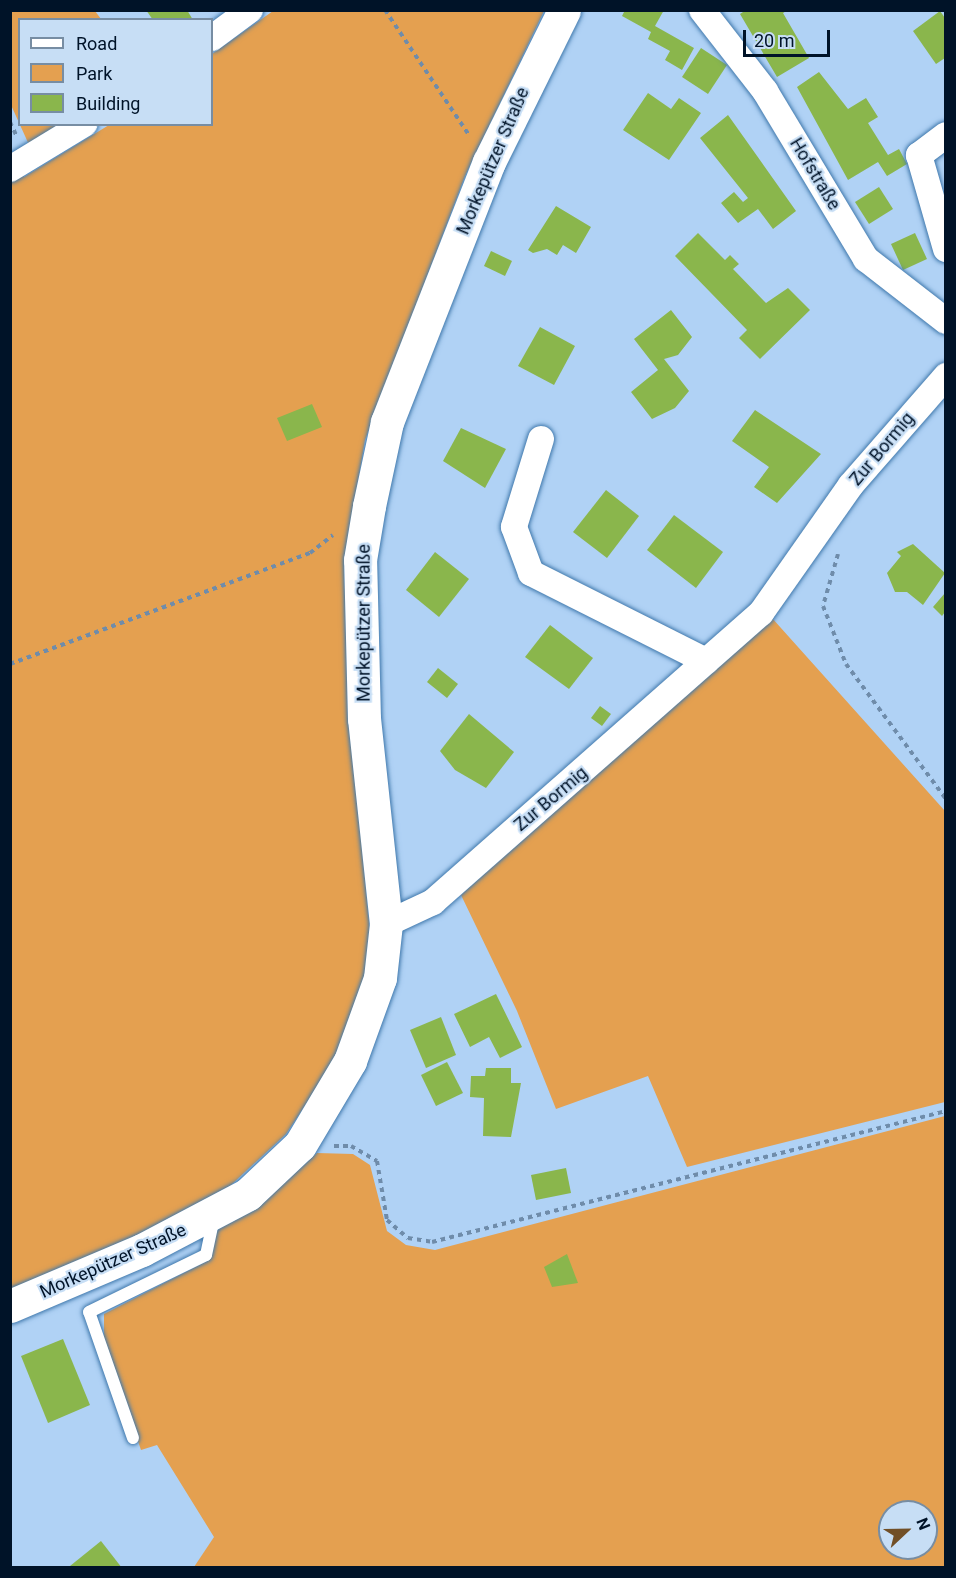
<!DOCTYPE html>
<html>
<head>
<meta charset="utf-8">
<style>
  body { margin:0 }
  #map { position:relative; width:956px; height:1578px; overflow:hidden; background:#b0d2f5; font-family:Roboto,sans-serif }
  div>[style] { position:absolute }
  .green>* { inset:0; background:#e4a050 }
  .building>* { inset:0; background:#8ab64c }
  .path>* { height:4px; margin-top:-2px; transform-origin:0; background:repeating-linear-gradient(90deg,#6f8caa 0 4.5px,transparent 0 9px) }
  .roads { filter:drop-shadow(0 0 2px #3f78ac) drop-shadow(0 0 2px #3f78ac) }
  .lane>* { height:12px; margin:-6px; padding:0 6px; transform-origin:6px; border-radius:6px; background:#fff }
  .street>* { height:26px; margin:-13px; padding:0 13px; transform-origin:13px; border-radius:13px; background:#fff }
  .secondary>* { height:33px; margin:-16.5px; padding:0 16.5px; transform-origin:16.5px; border-radius:16.5px; background:#fff }
  span { translate:-50% -50%; white-space:nowrap; text-align:center; line-height:1.15; -webkit-text-stroke:4.5px #c7def5; paint-order:stroke }
  .street-label { font-size:18px; color:#001328 }
  .frame { position:absolute; inset:0; border:12px solid #001328; pointer-events:none }
  .legend { position:absolute; left:18px; top:18px; width:195px; height:108px; box-sizing:border-box; background:#c7def5; border:2px solid #778da3; margin:0; padding:8px 10px; list-style:none; font-size:18px; color:#001328 }
  .legend li { display:flex; align-items:center; gap:12px; height:30px }
  .legend b { width:30px; border:2px solid #778da3 }
  .north { position:absolute; left:878px; top:1500px; width:60px; height:60px; box-sizing:border-box; background:#c7def5; border:2px solid #778da3; border-radius:50%; rotate:68deg; font-size:16px; font-weight:700; line-height:24px; text-align:center; color:#001328 }
  .north::after { content:''; display:block; margin:auto; width:21px; height:27px; background:#714f27; clip-path:polygon(50% 0,100% 100%,50% 72%,0 100%) }
  .scale { position:absolute; left:743px; top:30px; width:87px; height:27px; box-sizing:border-box; border:3px solid #001328; border-top:0; padding-left:8px; font-size:18px; line-height:21px; white-space:nowrap; color:#001328; -webkit-text-stroke:4px #c7def5; paint-order:stroke }
</style>
</head>
<body>
<div id="map">
  <div class="green">
    <i style="clip-path:polygon(10px 11px,95px 11px,101px 19px,20px 20px,20px 124px,65px 125px,30px 147px,11px 105px)"></i>
    <i style="clip-path:polygon(273px 11px,544px 11px,465px 176px,365px 440px,344px 565px,350px 719px,370px 931px,364px 981px,334px 1062px,286px 1134px,230px 1186px,107px 1252px,10px 1292px,10px 150px,24px 177px,109px 125px,212px 124px,212px 54px)"></i>
    <i style="clip-path:polygon(772px 618px,945px 811px,945px 1102px,687px 1167px,648px 1076px,556px 1109px,517px 1011px,461px 895px)"></i>
    <i style="clip-path:polygon(evenodd,945px 1116px,945px 1567px,194px 1567px,214px 1537px,157px 1445px,141px 1450px,104px 1342px,104px 1314px,209px 1260px,214px 1232px,261px 1204px,317px 1153px,353px 1154px,370px 1165px,387px 1231px,406px 1245px,435px 1250px,945px 1116px,890px 1512px,926px 1512px,926px 1548px,890px 1548px,890px 1512px)"></i>
  </div>
  <div class="building">
    <i style="clip-path:polygon(146px 10px,187px 10px,193px 20px,153px 20px)"></i>
    <i style="clip-path:polygon(625px 10px,664px 10px,655px 26px,694px 48px,682px 70px,665px 60px,670px 51px,648px 39px,651px 32px,622px 16px)"></i>
    <i style="clip-path:polygon(746px 10px,788px 10px,783px 13px,809px 58px,777px 77px,740px 14px)"></i>
    <i style="clip-path:polygon(940px 11px,945px 18px,945px 58px,936px 64px,913px 31px)"></i>
    <i style="clip-path:polygon(701px 48px,727px 65px,708px 94px,682px 77px)"></i>
    <i style="clip-path:polygon(819px 72px,848px 109px,866px 98px,878px 117px,868px 123px,888px 155px,899px 149px,907px 164px,887px 176px,878px 162px,848px 180px,797px 87px)"></i>
    <i style="clip-path:polygon(648px 93px,671px 109px,679px 98px,701px 113px,669px 160px,623px 130px)"></i>
    <i style="clip-path:polygon(728px 115px,796px 211px,773px 229px,758px 209px,738px 223px,721px 203px,734px 192px,743px 202px,748px 198px,700px 138px)"></i>
    <i style="clip-path:polygon(879px 187px,893px 209px,869px 224px,855px 202px)"></i>
    <i style="clip-path:polygon(556px 206px,591px 227px,576px 253px,563px 245px,557px 255px,547px 249px,533px 253px,528px 250px)"></i>
    <i style="clip-path:polygon(698px 233px,725px 260px,730px 255px,739px 264px,733px 269px,766px 303px,788px 288px,810px 310px,760px 359px,739px 338px,747px 330px,675px 256px)"></i>
    <i style="clip-path:polygon(915px 233px,927px 259px,903px 270px,891px 244px)"></i>
    <i style="clip-path:polygon(491px 251px,512px 261px,505px 276px,484px 266px)"></i>
    <i style="clip-path:polygon(671px 310px,692px 337px,678px 355px,664px 359px,689px 391px,675px 408px,652px 419px,631px 392px,658px 370px,634px 339px)"></i>
    <i style="clip-path:polygon(540px 327px,575px 346px,554px 385px,518px 366px)"></i>
    <i style="clip-path:polygon(312px 404px,322px 427px,287px 441px,277px 418px)"></i>
    <i style="clip-path:polygon(755px 410px,821px 454px,777px 503px,754px 487px,769px 467px,732px 441px)"></i>
    <i style="clip-path:polygon(461px 428px,506px 449px,485px 488px,443px 461px)"></i>
    <i style="clip-path:polygon(606px 490px,639px 516px,607px 558px,573px 532px)"></i>
    <i style="clip-path:polygon(674px 515px,723px 552px,696px 588px,647px 550px)"></i>
    <i style="clip-path:polygon(913px 544px,945px 573px,923px 605px,907px 592px,895px 592px,887px 573px,901px 556px,897px 552px)"></i>
    <i style="clip-path:polygon(435px 552px,469px 579px,439px 617px,406px 590px)"></i>
    <i style="clip-path:polygon(945px 593px,945px 612px,942px 616px,933px 607px)"></i>
    <i style="clip-path:polygon(550px 625px,593px 658px,569px 689px,525px 657px)"></i>
    <i style="clip-path:polygon(438px 668px,458px 684px,447px 698px,427px 682px)"></i>
    <i style="clip-path:polygon(600px 706px,611px 714px,602px 726px,591px 718px)"></i>
    <i style="clip-path:polygon(469px 714px,514px 752px,486px 788px,455px 770px,440px 751px)"></i>
    <i style="clip-path:polygon(496px 994px,522px 1047px,500px 1058px,489px 1037px,470px 1047px,454px 1014px)"></i>
    <i style="clip-path:polygon(441px 1017px,456px 1055px,426px 1068px,410px 1030px)"></i>
    <i style="clip-path:polygon(447px 1062px,463px 1093px,436px 1106px,421px 1075px)"></i>
    <i style="clip-path:polygon(486px 1068px,511px 1068px,511px 1083px,521px 1083px,511px 1137px,483px 1136px,484px 1098px,470px 1097px,471px 1076px,485px 1076px)"></i>
    <i style="clip-path:polygon(566px 1168px,571px 1193px,536px 1200px,531px 1175px)"></i>
    <i style="clip-path:polygon(567px 1254px,578px 1283px,552px 1287px,544px 1267px)"></i>
    <i style="clip-path:polygon(63px 1339px,90px 1405px,48px 1423px,21px 1356px)"></i>
    <i style="clip-path:polygon(101px 1541px,122px 1568px,71px 1568px,70px 1566px)"></i>
  </div>
  <div class="path">
    <i style="left:385px;top:10px;width:151px;rotate:56.1deg"></i>
    <i style="left:10px;top:122px;width:14px;rotate:65deg"></i>
    <i style="left:838px;top:554px;width:54px;rotate:106.1deg"></i>
    <i style="left:823px;top:606px;width:62px;rotate:68.4deg"></i>
    <i style="left:846px;top:664px;width:168px;rotate:53.5deg"></i>
    <i style="left:10px;top:664px;width:320px;rotate:-20.3deg"></i>
    <i style="left:310px;top:553px;width:29px;rotate:-38deg"></i>
    <i style="left:334px;top:1146px;width:17px"></i>
    <i style="left:351px;top:1146px;width:30px;rotate:30deg"></i>
    <i style="left:377px;top:1161px;width:60px;rotate:80.4deg"></i>
    <i style="left:387px;top:1220px;width:28px;rotate:41deg"></i>
    <i style="left:408px;top:1238px;width:24px;rotate:9deg"></i>
    <i style="left:432px;top:1242px;width:530px;rotate:-14.3deg"></i>
  </div>
  <div class="roads">
    <div class="lane">
      <i style="left:133px;top:1438px;width:133px;rotate:-109.2deg"></i>
      <i style="left:89px;top:1312px;width:130px;rotate:-26deg"></i>
      <i style="left:206px;top:1255px;width:38px;rotate:-78deg"></i>
    </div>
    <div class="street">
      <i style="left:702px;top:10px;width:103px;rotate:52.1deg"></i>
      <i style="left:765px;top:91px;width:196px;rotate:59deg"></i>
      <i style="left:866px;top:259px;width:101px;rotate:37.8deg"></i>
      <i style="left:212px;top:38px;width:47px;rotate:-36.4deg"></i>
      <i style="left:946px;top:135px;width:34px;rotate:143deg"></i>
      <i style="left:919px;top:155px;width:98px;rotate:74deg"></i>
      <i style="left:10px;top:169px;width:87px;rotate:-31.3deg"></i>
      <i style="left:541px;top:439px;width:92px;rotate:107.1deg"></i>
      <i style="left:514px;top:527px;width:49px;rotate:69.7deg"></i>
      <i style="left:531px;top:573px;width:196px;rotate:26.7deg"></i>
      <i style="left:386px;top:924px;width:52px;rotate:-25.1deg"></i>
      <i style="left:433px;top:902px;width:437px;rotate:-41.4deg"></i>
      <i style="left:761px;top:613px;width:156px;rotate:-54.9deg"></i>
      <i style="left:851px;top:485px;width:145px;rotate:-48.9deg"></i>
    </div>
    <div class="secondary">
      <i style="left:10px;top:1306px;width:143px;rotate:-23deg"></i>
      <i style="left:142px;top:1250px;width:120px;rotate:-27.8deg"></i>
      <i style="left:248px;top:1194px;width:71px;rotate:-43.3deg"></i>
      <i style="left:300px;top:1145px;width:98px;rotate:-59.2deg"></i>
      <i style="left:350px;top:1061px;width:88px;rotate:-70.1deg"></i>
      <i style="left:380px;top:978px;width:54px;rotate:-83.7deg"></i>
      <i style="left:386px;top:924px;width:206px;rotate:-96.1deg"></i>
      <i style="left:364px;top:719px;width:159px;rotate:-91.4deg"></i>
      <i style="left:360px;top:560px;width:55px;rotate:-80.5deg"></i>
      <i style="left:369px;top:506px;width:86px;rotate:-77.9deg"></i>
      <i style="left:387px;top:422px;width:279px;rotate:-68.6deg"></i>
      <i style="left:489px;top:162px;width:169px;rotate:-63.7deg"></i>
    </div>
  </div>
  <div class="street-label">
    <span style="left:493px;top:161px;rotate:-67deg">Morkepützer Straße</span>
    <span style="left:815px;top:174px;rotate:59deg">Hofstraße</span>
    <span style="left:882px;top:449px;rotate:-50deg">Zur Bormig</span>
    <span style="left:364px;top:623px;rotate:-90deg">Morkepützer Straße</span>
    <span style="left:551px;top:799px;rotate:-40deg">Zur Bormig</span>
    <span style="left:113px;top:1261px;rotate:-24deg">Morkepützer Straße</span>
  </div>
  <div class="frame"></div>
  <ul class="legend">
  <li><b style="height:8px;background:#fff"></b>Road</li>
  <li><b style="height:16px;background:#e4a050"></b>Park</li>
  <li><b style="height:16px;background:#8ab64c"></b>Building</li>
  </ul>
  <div class="north">N</div>
  <div class="scale">20 m</div>
</div>
</body>
</html>
